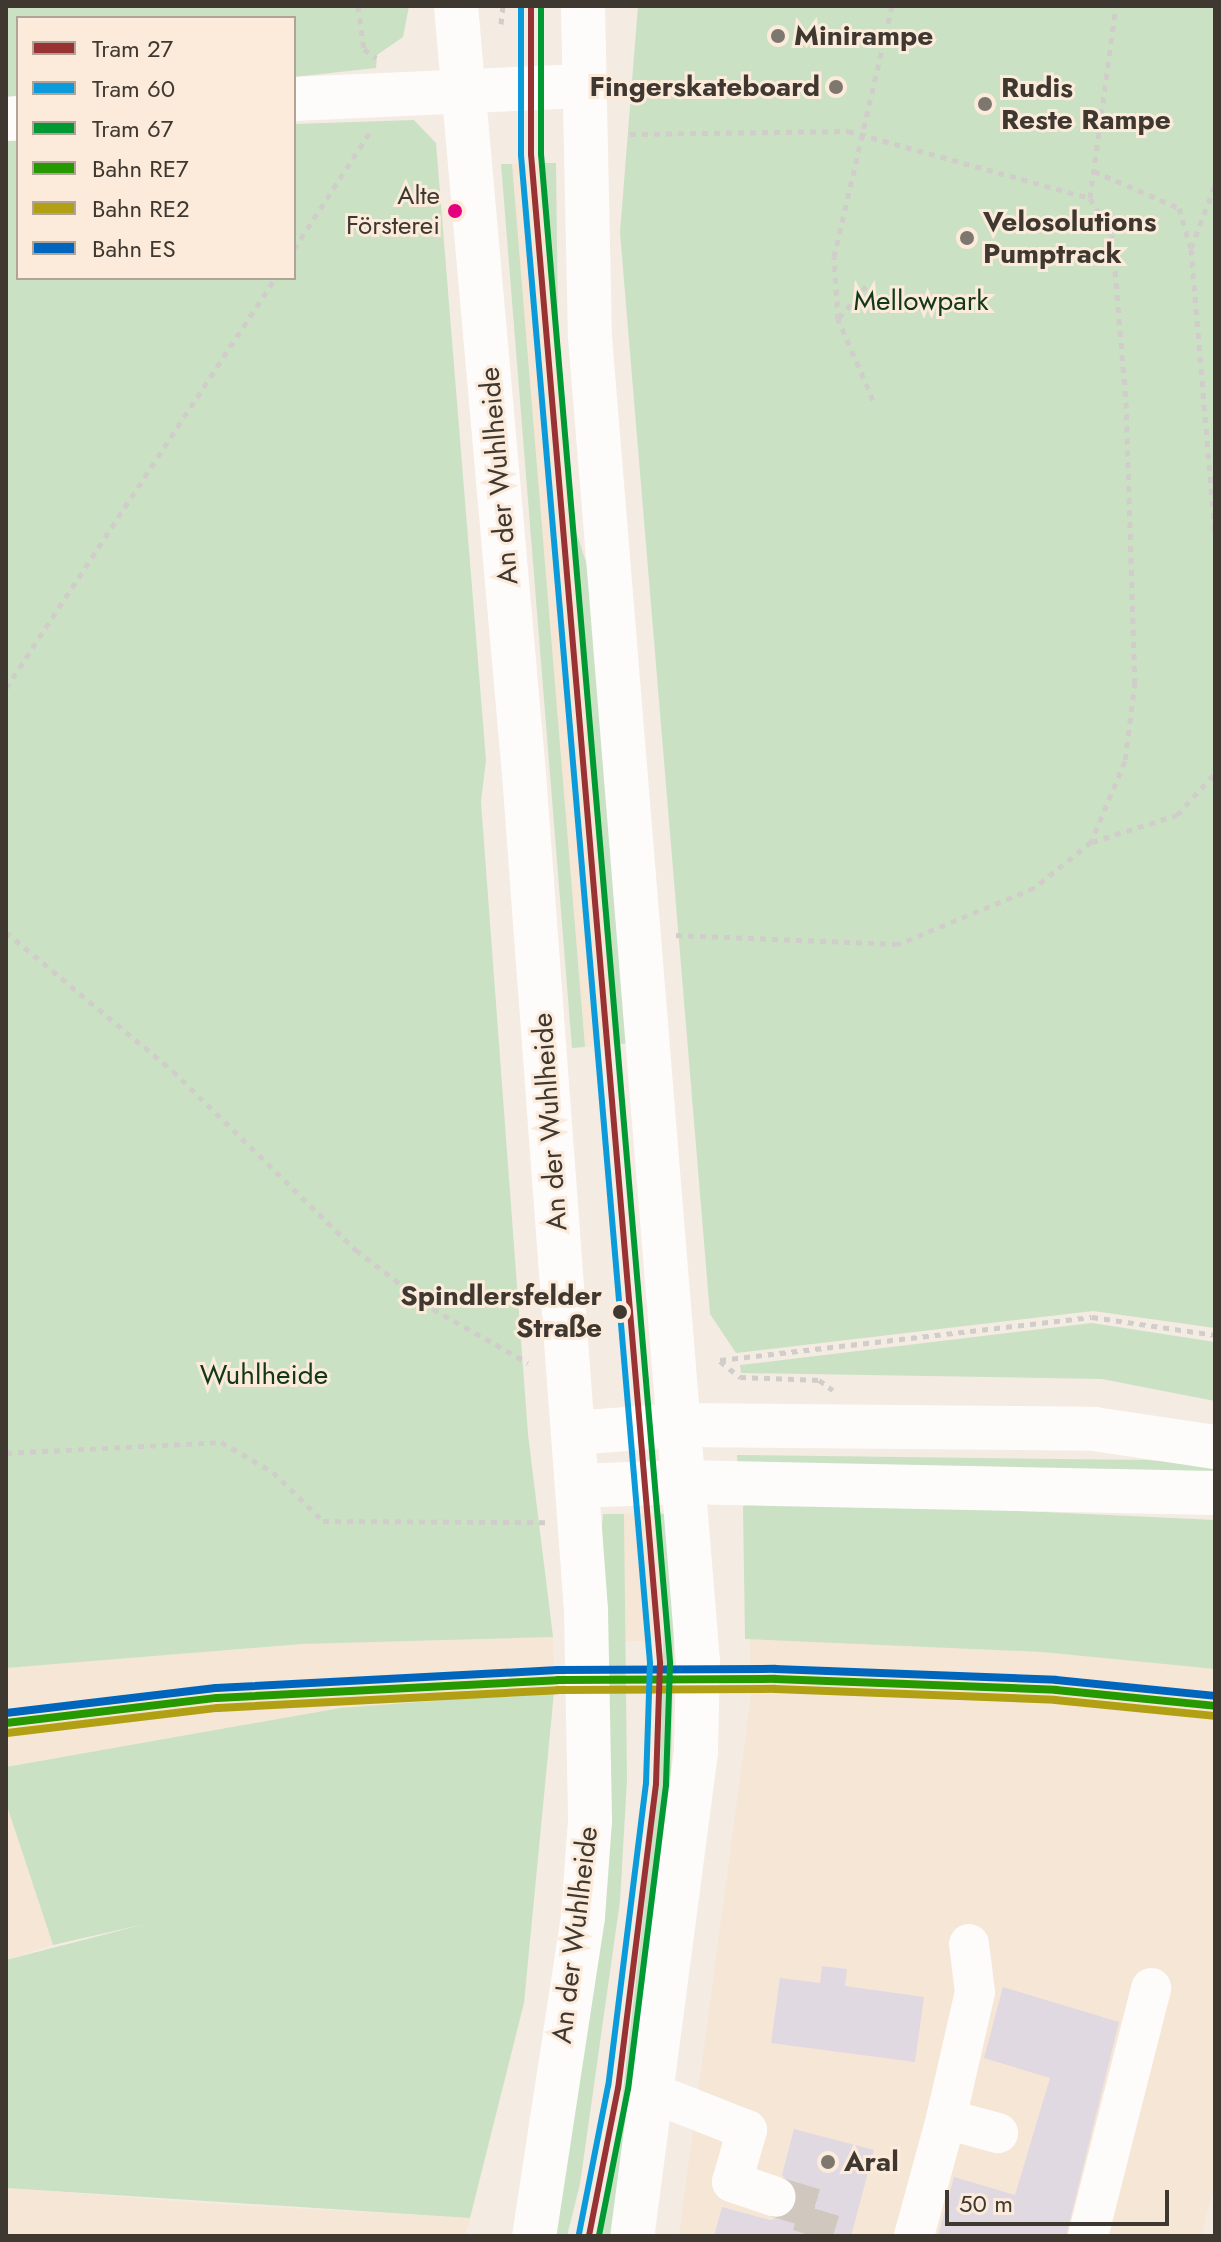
<!DOCTYPE html>
<html>
<head>
<meta charset="utf-8">
<style>
  body { margin:0 }
  #map { position:relative; width:1221px; height:2242px; overflow:hidden; background:#f4ebe3; font-family:Jost,sans-serif }
  div>[style] { position:absolute }
  .built>* { inset:0; background:#f6e6d6 }
  .green>* { inset:0; background:#cbe1c4 }
  .building>* { inset:0; background:#e0d9e2 }
  .minor-tunnel>* { height:40px; margin-top:-20px; transform-origin:0; background:repeating-linear-gradient(90deg,#d0c7bf 0 40px,transparent 0 60px) }
  .path>* { height:5px; margin-top:-2.5px; transform-origin:0; background:repeating-linear-gradient(90deg,#d0cdca 0 6px,transparent 0 12px) }
  .minor>* { height:40px; margin:-20px; padding:0 20px; transform-origin:20px; border-radius:20px; background:#fdfcfb }
  .major>* { height:44px; margin:-22px; padding:0 22px; transform-origin:22px; border-radius:22px; background:#fdfcfb }
  .highway>* { height:44px; margin:-22px; padding:0 22px; transform-origin:22px; border-radius:22px; background:#fdfcfb }
  .rail-1>* { height:8px; margin:-4px; padding:0 4px; transform-origin:4px; border-radius:4px; background:#269900 }
  .rail-2>* { height:8px; margin:-4px; padding:0 4px; transform-origin:4px; border-radius:4px; background:#b2a014 }
  .rail-3>* { height:8px; margin:-4px; padding:0 4px; transform-origin:4px; border-radius:4px; background:#0065bd }
  .tram-1>* { height:6px; margin:-3px; padding:0 3px; transform-origin:3px; border-radius:3px; background:#933 }
  .tram-2>* { height:6px; margin:-3px; padding:0 3px; transform-origin:3px; border-radius:3px; background:#0b9ada }
  .tram-3>* { height:6px; margin:-3px; padding:0 3px; transform-origin:3px; border-radius:3px; background:#093 }
  .dots>* { width:22px; height:22px; translate:-50% -50%; box-sizing:border-box; border:4px solid #fcebdb; border-radius:50% }
  span { translate:-50% -50%; white-space:nowrap; text-align:center; line-height:1.15; -webkit-text-stroke:6px #fcebdb; paint-order:stroke }
  .bus-label { font-size:26px; color:#3e3831 }
  .right { translate:-100% -50%; text-align:right }
  .poi-label { font-size:28px; color:#3e3831; font-weight:700 }
  .left { translate:0 -50%; text-align:left }
  .park-label { font-size:28px; color:#123917 }
  .street-label { font-size:28px; color:#3e3831 }
  .stop-label { font-size:28px; color:#3e3831; font-weight:700 }
  .frame { position:absolute; inset:0; border:8px solid #3e3831; pointer-events:none }
  .legend { position:absolute; left:16px; top:16px; width:280px; height:264px; box-sizing:border-box; background:#fcebdb; border:2px solid #b0a397; margin:0; padding:10px 14px; list-style:none; font-size:24px; color:#3e3831 }
  .legend li { display:flex; align-items:center; gap:16px; height:40px }
  .legend b { width:40px; border:2px solid #b0a397 }
  .scale { position:absolute; left:945px; top:2190px; width:224px; height:36px; box-sizing:border-box; border:4px solid #3e3831; border-top:0; padding-left:10px; font-size:24px; line-height:28px; white-space:nowrap; color:#3e3831; -webkit-text-stroke:6px #fcebdb; paint-order:stroke }
</style>
</head>
<body>
<div id="map">
  <div class="built">
    <i style="clip-path:polygon(541px 163px,614px 1045px,585px 1047px,512px 164px)"></i>
    <i style="clip-path:polygon(655px 1513px,664px 1641px,625px 1641px,624px 1514px)"></i>
    <i style="clip-path:polygon(553px 1637px,554px 1692px,340px 1708px,6px 1767px,6px 1668px,302px 1644px)"></i>
    <i style="clip-path:polygon(750px 1637px,1042px 1652px,1215px 1669px,1215px 2182px,1201px 2236px,679px 2236px,751px 1696px)"></i>
    <i style="clip-path:polygon(6px 1803px,53px 1945px,6px 1960px)"></i>
    <i style="clip-path:polygon(6px 2188px,201px 2203px,470px 2218px,465px 2236px,6px 2236px)"></i>
  </div>
  <div class="green">
    <i style="clip-path:polygon(6px 6px,409px 6px,403px 37px,377px 55px,376px 68px,294px 77px,294px 18px,18px 18px,18px 100px,6px 101px)"></i>
    <i style="clip-path:polygon(638px 6px,1215px 6px,1215px 1328px,1093px 1311px,736px 1353px,710px 1314px,620px 232px)"></i>
    <i style="clip-path:polygon(414px 120px,436px 143px,486px 760px,481px 802px,528px 1434px,553px 1637px,302px 1644px,6px 1668px,6px 141px,18px 141px,18px 278px,294px 278px,294px 124px)"></i>
    <i style="clip-path:polygon(541px 163px,556px 163px,558px 324px,575px 528px,591px 578px,628px 1043px,614px 1045px)"></i>
    <i style="clip-path:polygon(501px 164px,512px 164px,585px 1047px,572px 1048px)"></i>
    <i style="clip-path:polygon(1092px 1323px,1215px 1342px,1215px 1401px,1102px 1379px,741px 1373px,740px 1365px)"></i>
    <i style="clip-path:polygon(737px 1455px,1147px 1460px,1215px 1465px,1215px 1479px,738px 1469px)"></i>
    <i style="clip-path:polygon(767px 1499px,1215px 1520px,1215px 1669px,1042px 1652px,745px 1639px,743px 1506px)"></i>
    <i style="clip-path:polygon(655px 1513px,665px 1514px,674px 1626px,671px 1778px,615px 2236px,597px 2236px,620px 2119px,660px 1767px,664px 1617px)"></i>
    <i style="clip-path:polygon(603px 1514px,624px 1514px,627px 1780px,620px 1901px,580px 2184px,567px 2236px,549px 2236px)"></i>
    <i style="clip-path:polygon(554px 1692px,524px 2003px,470px 2218px,6px 2188px,6px 1960px,145px 1924px,53px 1945px,6px 1803px,6px 1767px,340px 1708px)"></i>
  </div>
  <div class="building">
    <i style="clip-path:polygon(822px 1966px,847px 1969px,845px 1986px,924px 1997px,915px 2062px,771px 2043px,780px 1978px,820px 1983px)"></i>
    <i style="clip-path:polygon(1003px 1987px,1119px 2022px,1066px 2236px,938px 2236px,954px 2177px,1015px 2195px,1050px 2078px,984px 2058px)"></i>
    <i style="clip-path:polygon(794px 2129px,874px 2150px,851px 2236px,714px 2236px,722px 2207px,770px 2220px,792px 2214px,798px 2192px,782px 2175px)"></i>
  </div>
  <div class="minor-tunnel">
    <i style="left:776px;top:2197px;width:46px;rotate:16.5deg"></i>
    <i style="left:820px;top:2210px;width:27px;rotate:107deg"></i>
  </div>
  <div class="path">
    <i style="left:358px;top:6px;width:43px;rotate:82.1deg"></i>
    <i style="left:364px;top:49px;width:15px;rotate:37deg"></i>
    <i style="left:501px;top:24px;width:18px;rotate:-84deg"></i>
    <i style="left:630px;top:134px;width:218px;rotate:-0.8deg"></i>
    <i style="left:848px;top:131px;width:251px;rotate:15.5deg"></i>
    <i style="left:1090px;top:198px;width:43px;rotate:59.3deg"></i>
    <i style="left:1112px;top:235px;width:168px;rotate:85.2deg"></i>
    <i style="left:1126px;top:402px;width:280px;rotate:88.2deg"></i>
    <i style="left:1135px;top:682px;width:80px;rotate:97.2deg"></i>
    <i style="left:1125px;top:761px;width:88px;rotate:112.8deg"></i>
    <i style="left:1091px;top:842px;width:73px;rotate:141.1deg"></i>
    <i style="left:1034px;top:888px;width:147px;rotate:157.6deg"></i>
    <i style="left:898px;top:944px;width:224px;rotate:-177.7deg"></i>
    <i style="left:1094px;top:171px;width:93px;rotate:23.5deg"></i>
    <i style="left:1179px;top:208px;width:43px;rotate:73.7deg"></i>
    <i style="left:1191px;top:249px;width:286px;rotate:85.2deg"></i>
    <i style="left:1090px;top:198px;width:194px;rotate:-82.3deg"></i>
    <i style="left:1191px;top:248px;width:67px;rotate:-69.1deg"></i>
    <i style="left:294px;top:249px;width:140px;rotate:-57deg"></i>
    <i style="left:839px;top:318px;width:42px;rotate:-49.8deg"></i>
    <i style="left:873px;top:400px;width:88px;rotate:-113.4deg"></i>
    <i style="left:838px;top:319px;width:62px;rotate:-93.7deg"></i>
    <i style="left:834px;top:257px;width:258px;rotate:-77deg"></i>
    <i style="left:6px;top:688px;width:490px;rotate:-56.7deg"></i>
    <i style="left:1092px;top:842px;width:89px;rotate:-17.6deg"></i>
    <i style="left:1177px;top:815px;width:57px;rotate:-47.9deg"></i>
    <i style="left:6px;top:932px;width:217px;rotate:39.8deg"></i>
    <i style="left:173px;top:1071px;width:256px;rotate:44.4deg"></i>
    <i style="left:356px;top:1250px;width:97px;rotate:37.5deg"></i>
    <i style="left:433px;top:1309px;width:109px;rotate:29.6deg"></i>
    <i style="left:720px;top:1360px;width:374px;rotate:-6.6deg"></i>
    <i style="left:1092px;top:1317px;width:124px;rotate:8.3deg"></i>
    <i style="left:720px;top:1361px;width:26px;rotate:39deg"></i>
    <i style="left:740px;top:1377px;width:79px;rotate:2.2deg"></i>
    <i style="left:819px;top:1380px;width:17px;rotate:36deg"></i>
    <i style="left:6px;top:1453px;width:215px;rotate:-2.9deg"></i>
    <i style="left:221px;top:1442px;width:60px;rotate:30deg"></i>
    <i style="left:273px;top:1472px;width:70px;rotate:44.4deg"></i>
    <i style="left:323px;top:1521px;width:223px;rotate:0.3deg"></i>
  </div>
  <div class="minor">
    <i style="left:969px;top:1944px;width:48px;rotate:82.9deg"></i>
    <i style="left:975px;top:1992px;width:130px;rotate:102.9deg"></i>
    <i style="left:946px;top:2119px;width:54px;rotate:15.1deg"></i>
    <i style="left:653px;top:2093px;width:101px;rotate:21.5deg"></i>
    <i style="left:747px;top:2130px;width:54px;rotate:106.1deg"></i>
    <i style="left:732px;top:2182px;width:46px;rotate:18.8deg"></i>
    <i style="left:914px;top:2236px;width:121px;rotate:-74.7deg"></i>
    <i style="left:1088px;top:2236px;width:256px;rotate:-75.7deg"></i>
  </div>
  <div class="major">
    <i style="left:456px;top:6px;width:771px;rotate:84.94deg"></i>
    <i style="left:524px;top:774px;width:838px;rotate:85.76deg"></i>
    <i style="left:586px;top:1610px;width:211px;rotate:88.9deg"></i>
    <i style="left:590px;top:1821px;width:96px;rotate:94.2deg"></i>
    <i style="left:583px;top:1917px;width:323px;rotate:98.7deg"></i>
    <i style="left:583px;top:6px;width:331px;rotate:88.8deg"></i>
    <i style="left:590px;top:337px;width:1329px;rotate:85.34deg"></i>
    <i style="left:698px;top:1662px;width:90px;rotate:91.3deg"></i>
    <i style="left:696px;top:1752px;width:488px;rotate:97.5deg"></i>
    <i style="left:294px;top:99px;width:288px;rotate:-2.6deg"></i>
    <i style="left:6px;top:119px;width:12px;rotate:-5deg"></i>
    <i style="left:574px;top:1433px;width:103px;rotate:-4.4deg"></i>
    <i style="left:577px;top:1486px;width:105px;rotate:-2.2deg"></i>
  </div>
  <div class="highway">
    <i style="left:677px;top:1425px;width:417px;rotate:0.5deg"></i>
    <i style="left:1094px;top:1429px;width:122px;rotate:8.5deg"></i>
    <i style="left:682px;top:1482px;width:533px;rotate:1.18deg"></i>
  </div>
  <div class="rail-1">
    <i style="left:6px;top:1723px;width:212px;rotate:-6.8deg"></i>
    <i style="left:217px;top:1698px;width:341px;rotate:-3deg"></i>
    <i style="left:558px;top:1680px;width:217px;rotate:-0.3deg"></i>
    <i style="left:775px;top:1679px;width:281px;rotate:2.2deg"></i>
    <i style="left:1056px;top:1690px;width:160px;rotate:5.7deg"></i>
  </div>
  <div class="rail-2">
    <i style="left:7px;top:1733px;width:212px;rotate:-6.8deg"></i>
    <i style="left:218px;top:1708px;width:340px;rotate:-3deg"></i>
    <i style="left:558px;top:1690px;width:217px;rotate:-0.3deg"></i>
    <i style="left:775px;top:1689px;width:280px;rotate:2.2deg"></i>
    <i style="left:1055px;top:1700px;width:160px;rotate:5.7deg"></i>
  </div>
  <div class="rail-3">
    <i style="left:6px;top:1713px;width:211px;rotate:-6.8deg"></i>
    <i style="left:216px;top:1688px;width:342px;rotate:-3deg"></i>
    <i style="left:558px;top:1670px;width:217px;rotate:-0.3deg"></i>
    <i style="left:775px;top:1669px;width:281px;rotate:2.2deg"></i>
    <i style="left:1056px;top:1680px;width:160px;rotate:5.7deg"></i>
  </div>
  <div class="tram-1">
    <i style="left:531px;top:6px;width:148px;rotate:90deg"></i>
    <i style="left:531px;top:154px;width:1515px;rotate:85.11deg"></i>
    <i style="left:660px;top:1663px;width:121px;rotate:91.9deg"></i>
    <i style="left:656px;top:1784px;width:306px;rotate:97.1deg"></i>
    <i style="left:618px;top:2088px;width:151px;rotate:101.1deg"></i>
  </div>
  <div class="tram-2">
    <i style="left:521px;top:6px;width:149px;rotate:90deg"></i>
    <i style="left:521px;top:155px;width:1514px;rotate:85.11deg"></i>
    <i style="left:650px;top:1663px;width:120px;rotate:91.9deg"></i>
    <i style="left:646px;top:1783px;width:305px;rotate:97.1deg"></i>
    <i style="left:608px;top:2086px;width:151px;rotate:101.1deg"></i>
  </div>
  <div class="tram-3">
    <i style="left:541px;top:6px;width:148px;rotate:90deg"></i>
    <i style="left:541px;top:154px;width:1515px;rotate:85.11deg"></i>
    <i style="left:670px;top:1663px;width:122px;rotate:91.9deg"></i>
    <i style="left:666px;top:1785px;width:306px;rotate:97.1deg"></i>
    <i style="left:628px;top:2089px;width:150px;rotate:101.2deg"></i>
  </div>
  <div class="dots">
    <i style="left:778px;top:36px;background:#7e776f"></i>
    <i style="left:836px;top:87px;background:#7e776f"></i>
    <i style="left:985px;top:104px;background:#7e776f"></i>
    <i style="left:455px;top:211px;background:#e5007d"></i>
    <i style="left:967px;top:238px;background:#7e776f"></i>
    <i style="left:620px;top:1312px;background:#3e3831"></i>
    <i style="left:828px;top:2162px;background:#7e776f"></i>
  </div>
  <div class="bus-label">
    <span class="right" style="left:440px;top:211px">Alte<br>Försterei</span>
  </div>
  <div class="poi-label">
    <span class="left" style="left:794px;top:36px">Minirampe</span>
    <span class="right" style="left:820px;top:87px">Fingerskateboard</span>
    <span class="left" style="left:1001px;top:104px">Rudis<br>Reste Rampe</span>
    <span class="left" style="left:983px;top:238px">Velosolutions<br>Pumptrack</span>
    <span class="left" style="left:844px;top:2162px">Aral</span>
  </div>
  <div class="park-label">
    <span style="left:921px;top:301px">Mellowpark</span>
    <span style="left:264px;top:1375px">Wuhlheide</span>
  </div>
  <div class="street-label">
    <span style="left:499px;top:476px;rotate:-95deg">An der Wuhlheide</span>
    <span style="left:550px;top:1122px;rotate:-94deg">An der Wuhlheide</span>
    <span style="left:575px;top:1935px;rotate:-83deg">An der Wuhlheide</span>
  </div>
  <div class="stop-label">
    <span class="right" style="left:602px;top:1312px">Spindlersfelder<br>Straße</span>
  </div>
  <div class="frame"></div>
  <ul class="legend">
  <li><b style="height:10px;background:#933"></b>Tram 27</li>
  <li><b style="height:10px;background:#0b9ada"></b>Tram 60</li>
  <li><b style="height:10px;background:#093"></b>Tram 67</li>
  <li><b style="height:10px;background:#269900"></b>Bahn RE7</li>
  <li><b style="height:10px;background:#b2a014"></b>Bahn RE2</li>
  <li><b style="height:10px;background:#0065bd"></b>Bahn ES</li>
  </ul>
  <div class="scale">50 m</div>
</div>
</body>
</html>
